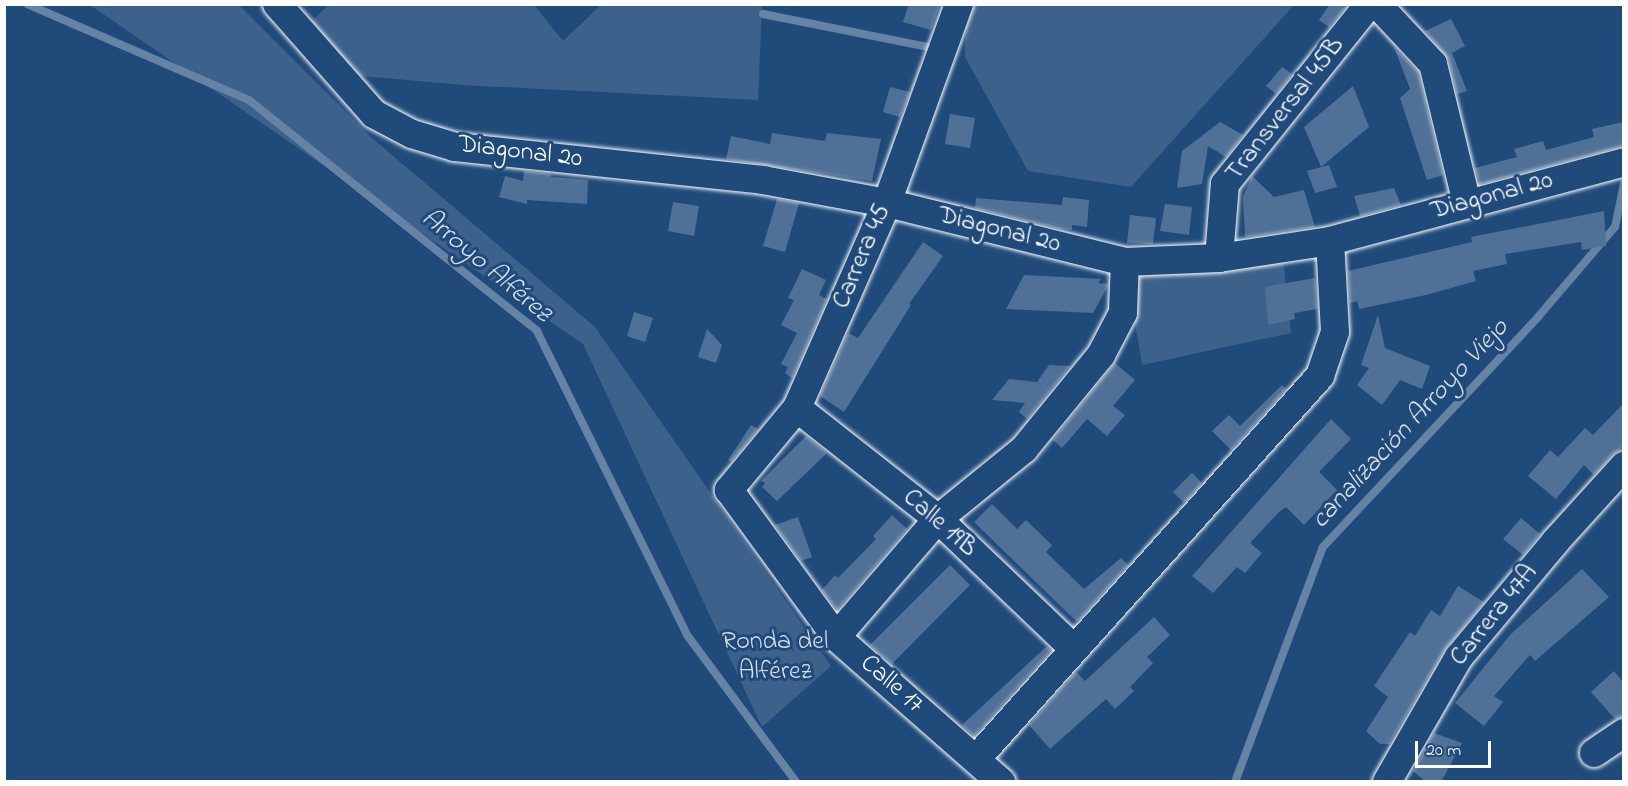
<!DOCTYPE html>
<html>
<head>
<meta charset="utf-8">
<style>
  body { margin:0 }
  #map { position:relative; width:1628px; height:786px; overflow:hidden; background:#1f4a7a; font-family:"Indie Flower",sans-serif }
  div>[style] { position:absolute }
  .green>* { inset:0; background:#3c618b }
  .stream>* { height:8px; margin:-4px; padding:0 4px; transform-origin:4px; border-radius:4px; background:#6583a4 }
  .building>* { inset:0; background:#507197 }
  .roads { filter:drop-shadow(0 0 2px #fff) drop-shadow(0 0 2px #fff) }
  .minor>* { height:28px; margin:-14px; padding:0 14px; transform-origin:14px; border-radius:14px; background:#1f4a7a }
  span { translate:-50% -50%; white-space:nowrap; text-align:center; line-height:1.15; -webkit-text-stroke:6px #1f4a7a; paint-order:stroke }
  .street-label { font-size:26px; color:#fff }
  .park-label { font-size:26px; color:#d8dfe8 }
  .water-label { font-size:27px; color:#d8e0e8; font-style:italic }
  .frame { position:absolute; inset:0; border:6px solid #fff; pointer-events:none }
  .scale { position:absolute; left:1415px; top:741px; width:76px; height:27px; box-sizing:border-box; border:3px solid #fff; border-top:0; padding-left:8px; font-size:18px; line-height:21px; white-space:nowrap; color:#fff; -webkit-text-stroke:4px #1f4a7a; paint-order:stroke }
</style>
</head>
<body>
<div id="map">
  <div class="green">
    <i style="clip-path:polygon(90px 5px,239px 5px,372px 138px,595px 327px,831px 666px,762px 727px,583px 344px)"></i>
    <i style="clip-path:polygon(328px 5px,534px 5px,563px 41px,601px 5px,762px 5px,758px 100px,463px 85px,351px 75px,312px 21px)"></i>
    <i style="clip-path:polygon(966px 5px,1294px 5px,1131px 187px,1028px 171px,965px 57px)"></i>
    <i style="clip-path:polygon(1282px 248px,1291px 333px,1142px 365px,1125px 262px)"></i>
  </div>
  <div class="stream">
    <i style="left:27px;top:4px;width:242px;rotate:23.4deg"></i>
    <i style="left:249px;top:100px;width:369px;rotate:38.7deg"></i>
    <i style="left:537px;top:331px;width:339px;rotate:63.7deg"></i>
    <i style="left:687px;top:635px;width:183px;rotate:53.4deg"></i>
    <i style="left:763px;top:14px;width:178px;rotate:11.3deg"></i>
    <i style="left:1235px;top:782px;width:251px;rotate:-69.5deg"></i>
    <i style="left:1323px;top:547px;width:315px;rotate:-46.9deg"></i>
    <i style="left:1538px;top:317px;width:118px;rotate:-49.5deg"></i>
    <i style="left:1615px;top:227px;width:44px;rotate:-78.2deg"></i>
  </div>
  <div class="building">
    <i style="clip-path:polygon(909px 4px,940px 4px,931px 30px,903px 22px)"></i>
    <i style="clip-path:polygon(1330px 4px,1346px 7px,1329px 27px,1319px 20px)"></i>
    <i style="clip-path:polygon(1451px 19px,1465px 46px,1452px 53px,1467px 91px,1457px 94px,1449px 60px,1425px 31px)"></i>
    <i style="clip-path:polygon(1394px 47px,1418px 72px,1443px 175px,1427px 180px,1400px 98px,1410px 89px)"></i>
    <i style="clip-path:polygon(1282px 67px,1292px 74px,1276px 94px,1266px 86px)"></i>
    <i style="clip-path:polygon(1353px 86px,1369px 127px,1321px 167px,1304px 127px)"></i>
    <i style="clip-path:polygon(890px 87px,910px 92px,900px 117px,883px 112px)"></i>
    <i style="clip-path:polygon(950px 114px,975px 118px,970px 148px,945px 144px)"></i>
    <i style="clip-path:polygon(1220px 122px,1243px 135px,1226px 157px,1208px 146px,1202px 184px,1177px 188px,1182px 151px)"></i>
    <i style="clip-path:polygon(1623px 122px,1623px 146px,1480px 184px,1478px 178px,1475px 168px,1517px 157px,1514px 149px,1543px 141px,1546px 150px,1594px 137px,1592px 129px)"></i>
    <i style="clip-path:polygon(772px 133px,825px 141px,827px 133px,881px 139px,872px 181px,726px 159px,731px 136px,770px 144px)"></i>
    <i style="clip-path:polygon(1329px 165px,1337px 187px,1315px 193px,1307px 171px)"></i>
    <i style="clip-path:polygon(524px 171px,551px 174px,551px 177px,588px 180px,587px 204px,527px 200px,527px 204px,499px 197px,505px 176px,523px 181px)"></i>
    <i style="clip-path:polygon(1252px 176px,1274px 197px,1304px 190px,1315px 227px,1245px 237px,1243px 197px)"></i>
    <i style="clip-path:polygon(1394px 188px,1401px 205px,1360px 216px,1354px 196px)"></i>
    <i style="clip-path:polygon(1063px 197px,1089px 200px,1087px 227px,1072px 225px,1072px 230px,1060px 229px,975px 208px,976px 198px,1062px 205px)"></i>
    <i style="clip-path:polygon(777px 199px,799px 203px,785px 252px,763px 246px)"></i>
    <i style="clip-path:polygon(673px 202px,699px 206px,694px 236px,668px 231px)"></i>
    <i style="clip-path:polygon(1165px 204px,1192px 207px,1189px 235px,1160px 231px)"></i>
    <i style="clip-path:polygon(1604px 211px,1606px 246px,1582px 250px,1581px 242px,1505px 254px,1507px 264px,1473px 271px,1476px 281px,1426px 295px,1359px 309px,1357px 301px,1350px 303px,1348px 271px,1472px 242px,1471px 237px)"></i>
    <i style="clip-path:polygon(1130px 215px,1156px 218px,1153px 244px,1127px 243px)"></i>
    <i style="clip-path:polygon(923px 242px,943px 256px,909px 304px,911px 305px,844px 412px,820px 396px,848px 333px,858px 338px)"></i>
    <i style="clip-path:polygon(802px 269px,826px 280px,819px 295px,827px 299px,792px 378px,785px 373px,788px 367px,781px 364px,797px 333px,781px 325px,794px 300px,788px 298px)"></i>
    <i style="clip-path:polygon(1024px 275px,1101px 279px,1098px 283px,1108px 284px,1107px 288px,1093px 313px,1006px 309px)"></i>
    <i style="clip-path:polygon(1315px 278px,1317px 309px,1294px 313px,1295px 319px,1268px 325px,1265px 287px)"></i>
    <i style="clip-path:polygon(634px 312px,653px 318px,645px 342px,627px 336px)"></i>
    <i style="clip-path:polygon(1378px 315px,1385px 348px,1430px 366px,1422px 389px,1400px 380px,1382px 405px,1357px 385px,1369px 368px,1361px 365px)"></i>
    <i style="clip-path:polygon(707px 329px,722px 345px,716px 363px,698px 357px)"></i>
    <i style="clip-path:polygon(1115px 363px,1135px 380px,1113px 406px,1125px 415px,1107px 436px,1087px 419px,1062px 448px,1053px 440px)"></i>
    <i style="clip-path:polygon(1049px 365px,1070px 366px,1027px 419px,1019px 412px,1025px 403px,992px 400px,1009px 379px,1037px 382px)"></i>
    <i style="clip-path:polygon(1282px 385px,1286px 389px,1231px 450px,1212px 431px,1229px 415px,1240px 426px)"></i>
    <i style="clip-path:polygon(1623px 404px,1623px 447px,1612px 455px,1594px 475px,1584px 465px,1556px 499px,1528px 476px,1550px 450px,1558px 457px,1585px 428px,1593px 435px)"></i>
    <i style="clip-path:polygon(1331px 419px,1351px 439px,1319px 472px,1337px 490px,1304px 525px,1286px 507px,1279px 512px,1250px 543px,1262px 553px,1245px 573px,1237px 567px,1213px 593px,1192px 576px)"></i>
    <i style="clip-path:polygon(751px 425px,758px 429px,731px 462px,728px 460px)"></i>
    <i style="clip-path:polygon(806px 436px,827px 453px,777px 501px,762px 487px,765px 483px,761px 481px)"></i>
    <i style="clip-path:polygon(1192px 473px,1202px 483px,1184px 503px,1173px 492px)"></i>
    <i style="clip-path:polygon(992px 504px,1017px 529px,1026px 520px,1052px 545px,1046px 552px,1084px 589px,1121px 558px,1128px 565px,1077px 622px,974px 522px)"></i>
    <i style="clip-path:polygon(892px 515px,907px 529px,837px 610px,822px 590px,835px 575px,838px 578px,876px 539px,873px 536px)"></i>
    <i style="clip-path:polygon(798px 517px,812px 557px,801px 561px,775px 525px)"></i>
    <i style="clip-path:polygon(1521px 518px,1540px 534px,1523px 555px,1503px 539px)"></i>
    <i style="clip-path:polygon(950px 565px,970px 585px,892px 664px,870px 645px)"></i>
    <i style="clip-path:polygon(1582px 569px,1609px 597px,1535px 661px,1530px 655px,1494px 696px,1503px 702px,1484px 726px,1455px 703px,1510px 635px)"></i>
    <i style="clip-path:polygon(1458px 586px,1484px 602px,1445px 649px,1389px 744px,1380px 744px,1366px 731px,1388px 697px,1374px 686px,1410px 632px,1415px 636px,1431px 610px,1440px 616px)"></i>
    <i style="clip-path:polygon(1154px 617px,1170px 635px,1147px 657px,1153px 663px,1130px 687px,1134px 691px,1115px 709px,1106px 699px,1050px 749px,1029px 725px,1076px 672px,1085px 681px)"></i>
    <i style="clip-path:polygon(1047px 646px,1051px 650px,974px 736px,962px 725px)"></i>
    <i style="clip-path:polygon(1614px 671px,1623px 682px,1623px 717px,1615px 719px,1591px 692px)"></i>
    <i style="clip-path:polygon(1434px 733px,1462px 743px,1441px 782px,1426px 782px,1413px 771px)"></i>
  </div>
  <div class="roads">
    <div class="minor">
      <i style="left:277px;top:4px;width:147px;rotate:48.6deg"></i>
      <i style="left:374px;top:114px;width:43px;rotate:27.8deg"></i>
      <i style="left:412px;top:134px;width:45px;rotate:16.8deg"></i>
      <i style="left:455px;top:147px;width:310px;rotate:6.1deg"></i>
      <i style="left:763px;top:180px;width:126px;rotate:10.5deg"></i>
      <i style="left:887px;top:203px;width:245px;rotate:13.9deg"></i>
      <i style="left:1125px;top:262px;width:94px;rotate:-2.4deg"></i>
      <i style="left:1219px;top:258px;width:112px;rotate:-8.7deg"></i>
      <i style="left:1330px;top:241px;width:304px;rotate:-15deg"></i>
      <i style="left:959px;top:4px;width:212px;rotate:109.9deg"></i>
      <i style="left:887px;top:203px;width:224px;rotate:113.7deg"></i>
      <i style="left:797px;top:408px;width:107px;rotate:129.7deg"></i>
      <i style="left:729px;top:490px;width:182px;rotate:53.9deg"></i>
      <i style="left:836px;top:637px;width:220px;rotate:41.3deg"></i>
      <i style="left:1377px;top:4px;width:82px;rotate:47deg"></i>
      <i style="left:1433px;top:64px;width:144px;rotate:76.3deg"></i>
      <i style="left:1219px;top:258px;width:74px;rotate:-85.4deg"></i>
      <i style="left:1225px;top:184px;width:231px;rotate:-51.3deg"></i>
      <i style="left:797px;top:408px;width:179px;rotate:38.2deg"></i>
      <i style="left:938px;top:519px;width:188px;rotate:43.7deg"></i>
      <i style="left:836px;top:637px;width:156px;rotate:-49.2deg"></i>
      <i style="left:938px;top:519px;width:111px;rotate:-39.1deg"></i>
      <i style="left:1024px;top:449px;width:122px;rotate:-50.7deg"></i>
      <i style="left:1101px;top:355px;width:47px;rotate:-62.4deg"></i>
      <i style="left:1123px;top:313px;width:51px;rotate:-87.8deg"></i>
      <i style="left:1594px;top:753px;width:36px;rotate:-34deg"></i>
      <i style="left:976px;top:759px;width:515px;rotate:-48.07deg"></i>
      <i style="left:1320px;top:376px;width:46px;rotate:-71.2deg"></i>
      <i style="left:1335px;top:332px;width:91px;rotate:-93.1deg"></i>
      <i style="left:1387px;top:782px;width:144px;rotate:-60.1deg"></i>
      <i style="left:1459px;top:657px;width:150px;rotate:-50.1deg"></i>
      <i style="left:1555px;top:542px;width:103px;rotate:-47.8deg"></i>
    </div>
  </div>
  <div class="street-label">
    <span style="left:1286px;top:110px;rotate:-52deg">Transversal 45B</span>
    <span style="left:520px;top:153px;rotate:7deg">Diagonal 20</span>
    <span style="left:1492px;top:197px;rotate:-15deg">Diagonal 20</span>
    <span style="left:999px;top:231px;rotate:14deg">Diagonal 20</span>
    <span style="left:863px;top:257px;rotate:-67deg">Carrera 45</span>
    <span style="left:939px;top:524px;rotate:41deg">Calle 19B</span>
    <span style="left:1495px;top:616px;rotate:-51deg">Carrera 47A</span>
    <span style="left:891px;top:685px;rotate:41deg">Calle 17</span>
  </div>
  <div class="park-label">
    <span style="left:775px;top:658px">Ronda del<br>Alférez</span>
  </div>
  <div class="water-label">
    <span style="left:486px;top:266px;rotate:40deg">Arroyo Alférez</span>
    <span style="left:1410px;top:424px;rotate:-47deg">canalización Arroyo Viejo</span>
  </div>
  <div class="frame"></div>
  <div class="scale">20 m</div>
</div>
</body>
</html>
